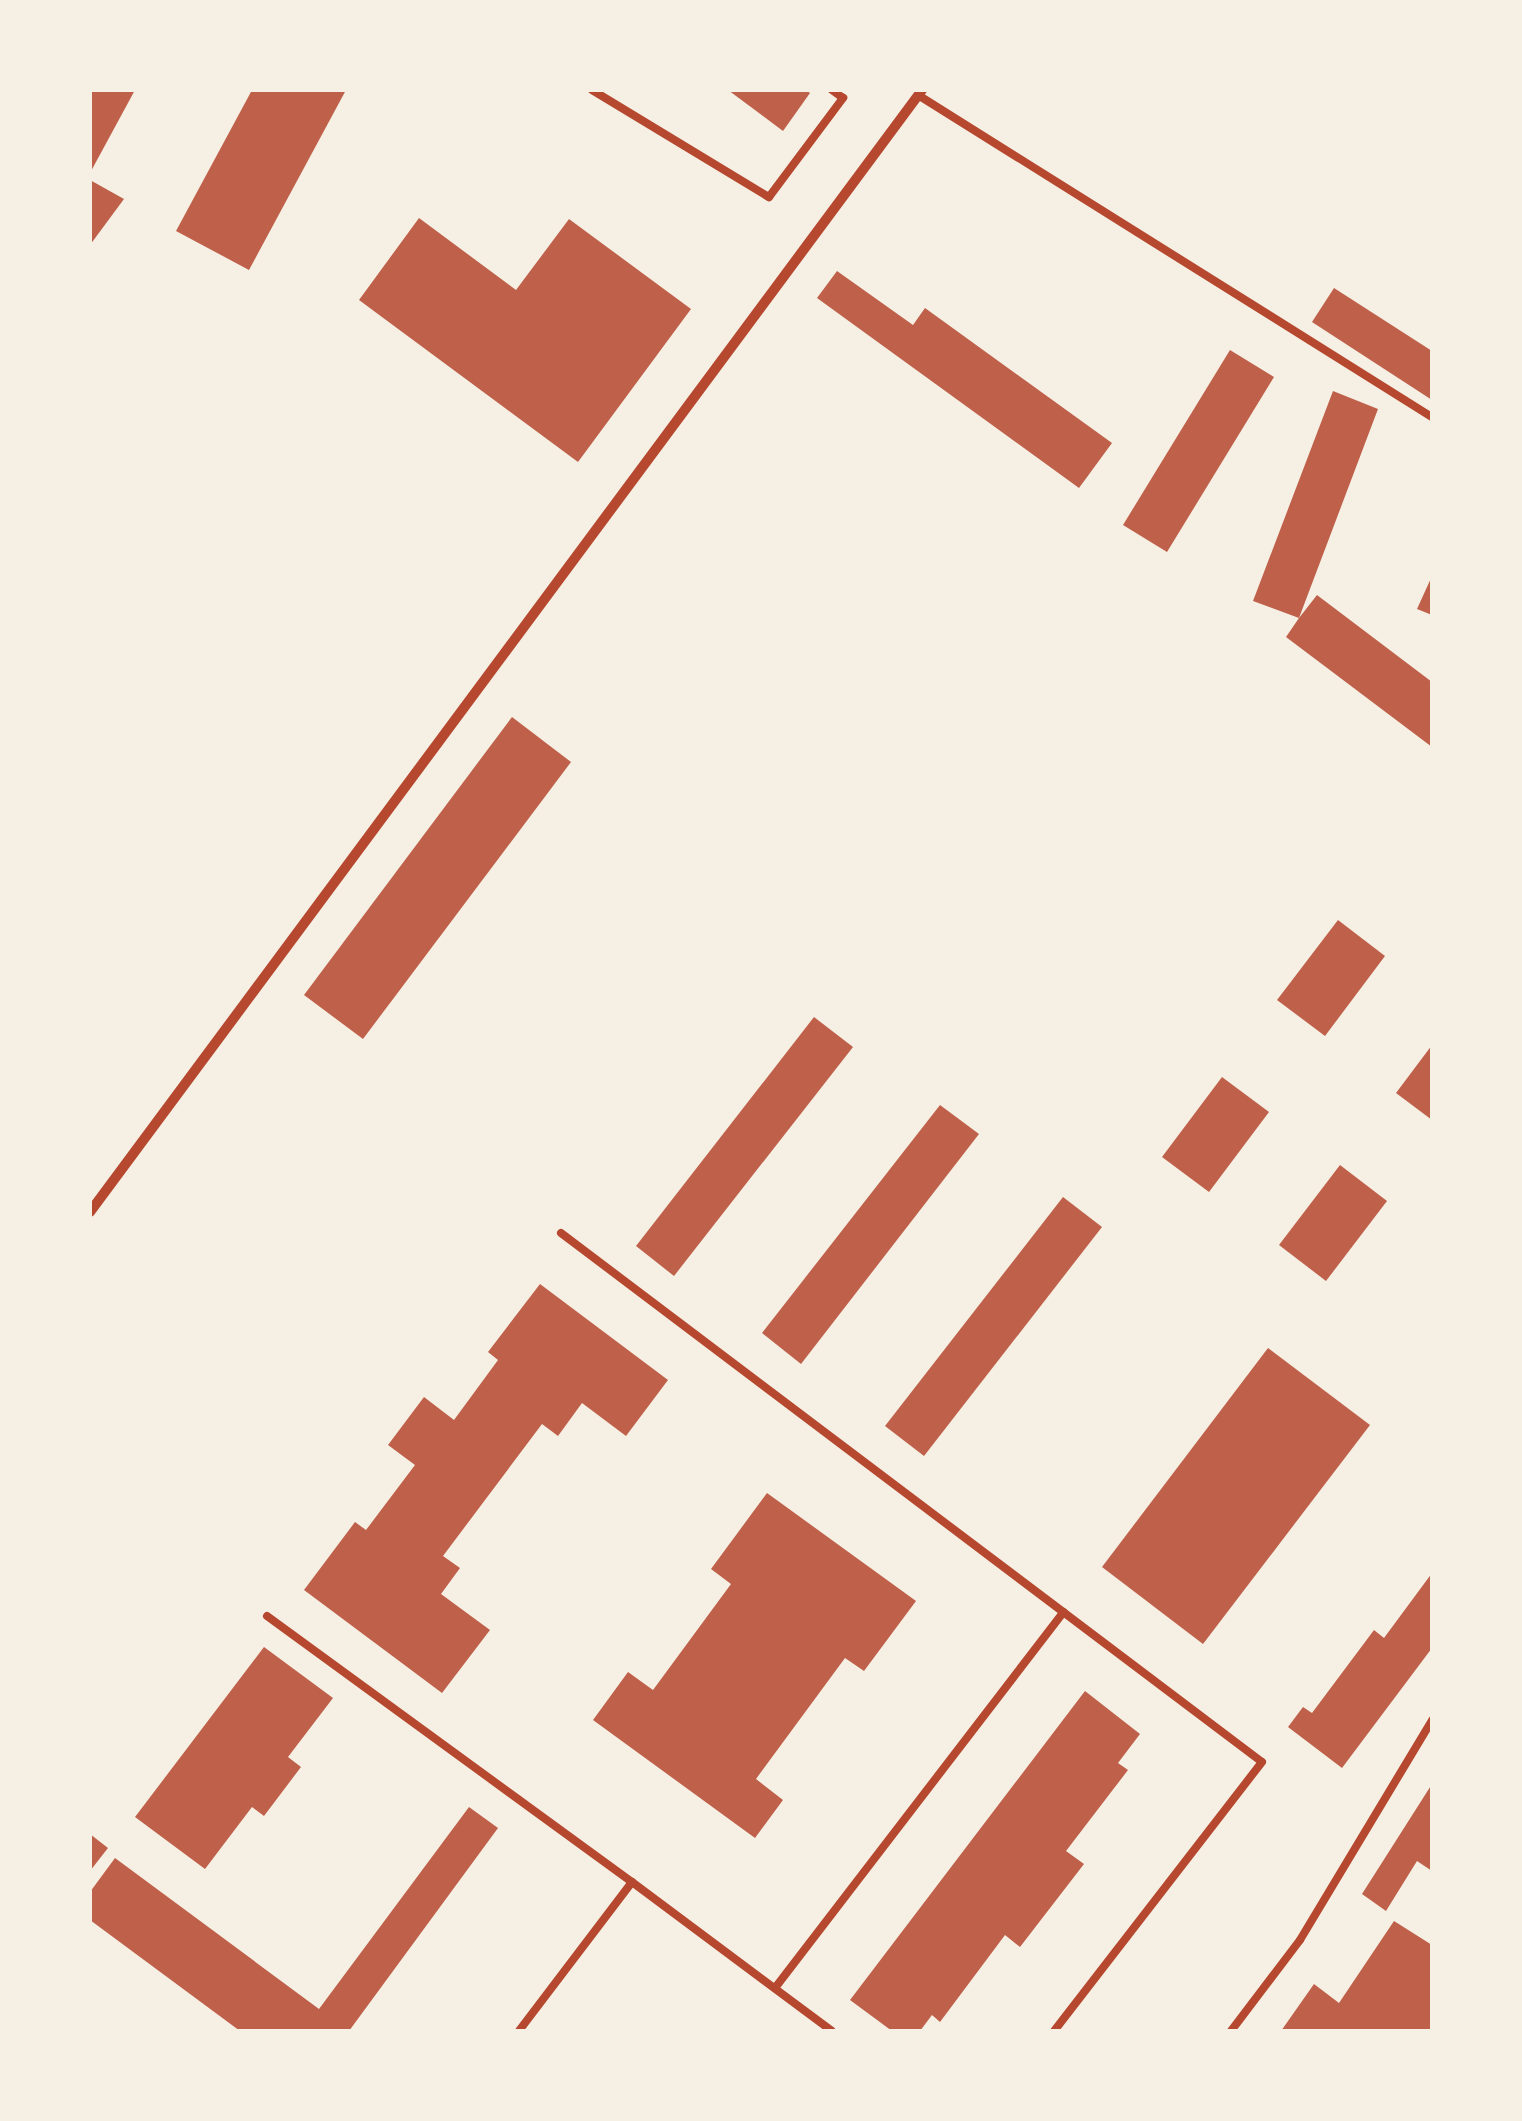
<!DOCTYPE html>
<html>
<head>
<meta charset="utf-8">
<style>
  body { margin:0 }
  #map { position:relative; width:1522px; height:2121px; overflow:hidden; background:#f6efe4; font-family:"PT Sans",sans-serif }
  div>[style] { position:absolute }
  .building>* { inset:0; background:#bf614a }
  .service>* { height:8px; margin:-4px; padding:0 4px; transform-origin:4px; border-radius:4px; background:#b5482f }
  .minor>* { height:10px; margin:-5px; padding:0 5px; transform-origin:5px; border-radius:5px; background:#b5482f }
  span { translate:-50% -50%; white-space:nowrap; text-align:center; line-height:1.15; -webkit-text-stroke:9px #f6efe4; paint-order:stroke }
  .frame { position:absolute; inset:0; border:92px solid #f6efe4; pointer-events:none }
</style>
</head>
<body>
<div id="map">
  <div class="building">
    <i style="clip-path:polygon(90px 90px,135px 90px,90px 173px)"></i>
    <i style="clip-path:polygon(252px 90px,346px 90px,249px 270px,176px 231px)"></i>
    <i style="clip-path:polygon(728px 90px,806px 90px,810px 93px,783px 131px)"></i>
    <i style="clip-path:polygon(90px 180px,124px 199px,90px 245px)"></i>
    <i style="clip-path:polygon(419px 218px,516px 290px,569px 219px,691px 309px,578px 462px,359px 300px)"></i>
    <i style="clip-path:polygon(837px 271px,913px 325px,925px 308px,1112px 443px,1079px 488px,817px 298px)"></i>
    <i style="clip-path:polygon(1334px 288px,1432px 351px,1432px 400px,1312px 322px)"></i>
    <i style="clip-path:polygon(1230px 350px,1274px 377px,1167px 552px,1123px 525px)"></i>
    <i style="clip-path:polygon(1333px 391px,1378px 409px,1299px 618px,1317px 595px,1432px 682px,1432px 747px,1286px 637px,1299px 618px,1253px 601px)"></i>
    <i style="clip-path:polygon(1432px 576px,1432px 615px,1417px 609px)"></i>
    <i style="clip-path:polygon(512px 717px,571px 762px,363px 1039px,304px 995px)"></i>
    <i style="clip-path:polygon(1338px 920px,1385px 956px,1325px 1036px,1277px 1000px)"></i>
    <i style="clip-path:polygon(814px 1017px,853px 1047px,674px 1276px,636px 1246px)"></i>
    <i style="clip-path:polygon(1432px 1045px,1432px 1120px,1396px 1093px)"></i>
    <i style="clip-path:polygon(1222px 1077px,1269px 1112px,1209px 1192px,1162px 1157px)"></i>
    <i style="clip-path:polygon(940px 1105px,979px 1134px,801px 1364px,762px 1333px)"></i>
    <i style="clip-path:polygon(1340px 1165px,1387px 1201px,1326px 1281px,1279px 1245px)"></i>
    <i style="clip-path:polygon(1063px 1197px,1102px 1227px,924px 1456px,885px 1426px)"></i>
    <i style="clip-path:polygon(540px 1284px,668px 1380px,626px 1436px,582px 1403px,558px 1436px,542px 1424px,443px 1556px,460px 1568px,441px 1594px,490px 1630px,442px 1693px,304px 1590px,355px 1522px,366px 1530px,415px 1465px,388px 1445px,424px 1397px,454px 1420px,498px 1360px,488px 1352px)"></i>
    <i style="clip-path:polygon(1268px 1348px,1370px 1425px,1203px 1644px,1102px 1567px)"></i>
    <i style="clip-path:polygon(767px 1493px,916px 1601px,864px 1671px,845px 1658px,756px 1779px,783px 1800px,755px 1838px,593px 1720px,628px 1672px,653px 1690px,731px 1584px,711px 1569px)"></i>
    <i style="clip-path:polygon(1432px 1573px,1432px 1648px,1342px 1768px,1288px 1727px,1303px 1707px,1312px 1713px,1374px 1630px,1384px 1638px)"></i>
    <i style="clip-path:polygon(264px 1647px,333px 1698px,288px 1757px,301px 1767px,264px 1816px,252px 1807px,205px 1869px,135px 1817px)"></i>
    <i style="clip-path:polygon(1085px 1691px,1140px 1734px,1118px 1763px,1128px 1770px,1066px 1851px,1084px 1864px,1020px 1947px,1005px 1935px,940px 2022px,932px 2015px,920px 2031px,892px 2031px,850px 2000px)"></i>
    <i style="clip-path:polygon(1432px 1784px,1432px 1871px,1417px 1861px,1386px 1911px,1362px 1894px)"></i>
    <i style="clip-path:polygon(469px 1807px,498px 1828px,349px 2031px,240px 2031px,90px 1920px,90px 1892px,115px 1858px,319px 2009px)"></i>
    <i style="clip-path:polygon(90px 1834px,108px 1848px,90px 1871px)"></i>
    <i style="clip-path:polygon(1394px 1921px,1432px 1945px,1432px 2031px,1281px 2031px,1314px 1984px,1339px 2003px)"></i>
  </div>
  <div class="service">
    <i style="left:592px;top:90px;width:207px;rotate:31.2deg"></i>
    <i style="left:769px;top:197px;width:124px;rotate:-53.2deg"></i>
    <i style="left:843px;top:98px;width:14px;rotate:-144deg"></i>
    <i style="left:918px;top:95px;width:607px;rotate:32.07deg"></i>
    <i style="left:561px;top:1233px;width:878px;rotate:37.04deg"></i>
    <i style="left:1262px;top:1762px;width:340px;rotate:127.7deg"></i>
    <i style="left:267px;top:1616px;width:452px;rotate:36.1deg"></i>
    <i style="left:632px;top:1882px;width:187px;rotate:127.2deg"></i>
    <i style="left:632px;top:1882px;width:249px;rotate:36.7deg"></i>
    <i style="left:775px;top:1988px;width:474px;rotate:-52.5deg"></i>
    <i style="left:1231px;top:2031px;width:114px;rotate:-52.8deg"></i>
    <i style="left:1300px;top:1940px;width:257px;rotate:-59deg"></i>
  </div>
  <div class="minor">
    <i style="left:90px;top:1212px;width:1397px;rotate:-53.44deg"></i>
  </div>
  <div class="frame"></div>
</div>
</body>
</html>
